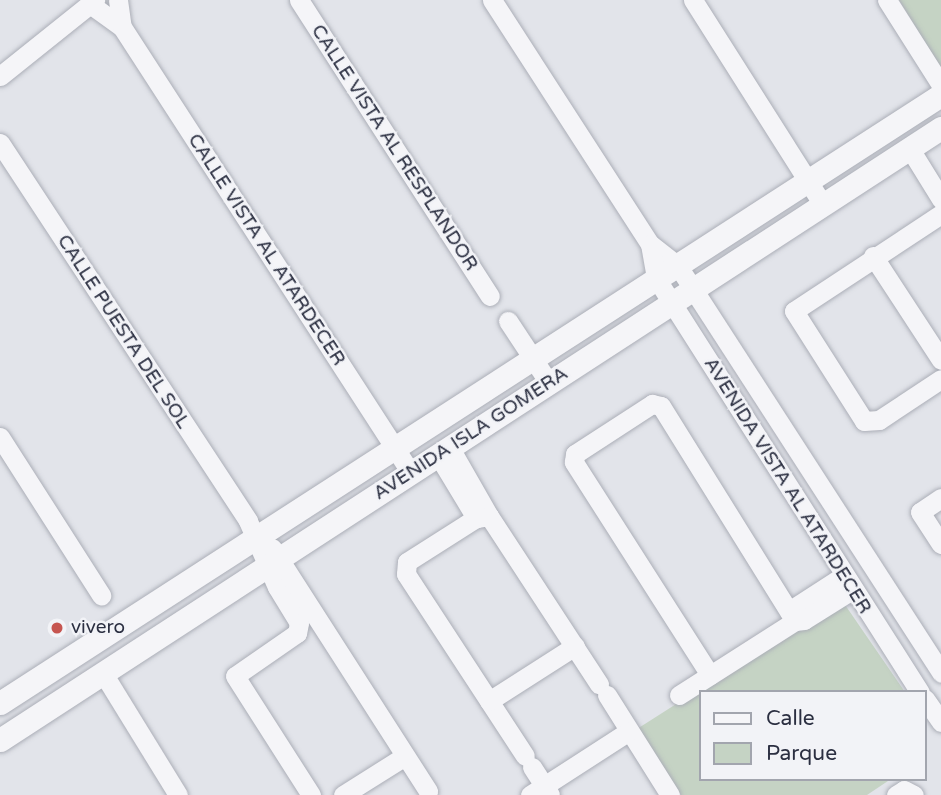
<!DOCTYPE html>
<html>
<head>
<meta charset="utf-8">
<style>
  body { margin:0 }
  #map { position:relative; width:941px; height:795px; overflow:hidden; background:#e2e4ea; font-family:"Varela Round",sans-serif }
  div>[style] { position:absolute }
  .green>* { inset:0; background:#c5d3c4 }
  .roads { filter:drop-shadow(0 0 2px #abaeb7) drop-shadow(0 0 2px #abaeb7) }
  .minor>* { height:19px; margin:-9.5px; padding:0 9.5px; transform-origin:9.5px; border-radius:9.5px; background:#f5f5f8 }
  .tertiary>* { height:23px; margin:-11.5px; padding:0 11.5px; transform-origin:11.5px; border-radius:11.5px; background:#f5f5f8 }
  .dots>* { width:19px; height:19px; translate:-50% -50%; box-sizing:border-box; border:4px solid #f2f3f7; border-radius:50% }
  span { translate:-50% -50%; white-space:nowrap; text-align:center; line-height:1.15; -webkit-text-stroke:5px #f2f3f7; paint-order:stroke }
  .street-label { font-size:19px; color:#2b2f41 }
  .poi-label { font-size:19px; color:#2b2f41 }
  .left { translate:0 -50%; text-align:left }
  .legend { position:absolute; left:699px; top:690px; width:228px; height:91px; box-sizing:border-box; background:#f2f3f7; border:2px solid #a2a5ae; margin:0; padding:9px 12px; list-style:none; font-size:21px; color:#2b2f41 }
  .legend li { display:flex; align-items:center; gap:14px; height:35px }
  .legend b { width:35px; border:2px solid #a2a5ae }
</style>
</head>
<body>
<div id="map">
  <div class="green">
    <i style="clip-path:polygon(899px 0,941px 0,941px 68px)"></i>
    <i style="clip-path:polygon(841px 599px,905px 692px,701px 692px,701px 779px,891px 779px,867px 795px,681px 795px,637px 729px)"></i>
  </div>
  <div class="roads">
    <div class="minor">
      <i style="left:118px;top:0;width:27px;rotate:82deg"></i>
      <i style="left:299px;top:0;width:352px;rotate:57.2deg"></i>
      <i style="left:492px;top:0;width:291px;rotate:57.1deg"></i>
      <i style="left:650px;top:244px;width:34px;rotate:38deg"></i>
      <i style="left:677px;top:265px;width:29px;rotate:56deg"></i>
      <i style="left:693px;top:289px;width:457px;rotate:57.1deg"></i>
      <i style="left:693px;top:0;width:243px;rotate:57.6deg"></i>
      <i style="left:887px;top:0;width:101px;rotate:57.6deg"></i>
      <i style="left:90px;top:4px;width:39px;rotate:36deg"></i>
      <i style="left:122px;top:27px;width:531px;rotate:57.06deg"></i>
      <i style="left:0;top:76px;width:122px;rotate:-38.7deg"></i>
      <i style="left:0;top:143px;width:452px;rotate:56.7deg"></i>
      <i style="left:248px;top:521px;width:72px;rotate:66.3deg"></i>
      <i style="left:277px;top:587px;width:42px;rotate:58.6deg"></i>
      <i style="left:299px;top:623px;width:10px;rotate:101deg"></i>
      <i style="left:297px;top:633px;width:75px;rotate:145.3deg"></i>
      <i style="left:235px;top:676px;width:141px;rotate:57.4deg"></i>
      <i style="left:910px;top:149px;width:59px;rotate:58.2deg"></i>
      <i style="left:941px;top:214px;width:176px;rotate:146.6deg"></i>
      <i style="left:794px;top:311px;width:130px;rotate:57.5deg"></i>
      <i style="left:864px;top:421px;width:15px;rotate:-4deg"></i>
      <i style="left:879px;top:420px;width:74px;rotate:-33.5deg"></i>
      <i style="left:650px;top:244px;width:35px;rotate:80deg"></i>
      <i style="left:656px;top:278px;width:491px;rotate:57.5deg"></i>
      <i style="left:873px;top:256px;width:124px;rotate:56.8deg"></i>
      <i style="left:508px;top:321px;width:74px;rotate:56.5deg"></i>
      <i style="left:0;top:437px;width:188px;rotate:57.4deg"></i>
      <i style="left:450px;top:448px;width:78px;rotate:60.2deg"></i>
      <i style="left:489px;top:516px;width:13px;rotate:171deg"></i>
      <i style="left:476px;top:518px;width:82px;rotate:147.5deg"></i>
      <i style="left:407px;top:562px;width:12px;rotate:95deg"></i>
      <i style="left:406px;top:574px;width:217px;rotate:56.8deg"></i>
      <i style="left:438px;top:455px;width:74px;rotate:58.9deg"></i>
      <i style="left:941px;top:498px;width:25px;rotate:146deg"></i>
      <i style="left:920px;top:512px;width:38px;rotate:57deg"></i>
      <i style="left:489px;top:516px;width:201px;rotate:56.8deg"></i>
      <i style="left:272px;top:548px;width:289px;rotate:57.3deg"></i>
      <i style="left:789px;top:611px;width:64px;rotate:-32.9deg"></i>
      <i style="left:103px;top:673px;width:143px;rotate:58.4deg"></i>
      <i style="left:710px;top:675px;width:253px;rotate:-122.6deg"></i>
      <i style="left:574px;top:462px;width:8px;rotate:-83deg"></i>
      <i style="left:575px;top:454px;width:92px;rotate:-33deg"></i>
      <i style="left:652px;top:404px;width:9px;rotate:13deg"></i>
      <i style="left:661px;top:406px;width:253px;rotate:58.1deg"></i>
      <i style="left:607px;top:695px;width:118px;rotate:57.8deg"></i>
      <i style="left:679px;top:695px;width:138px;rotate:-32.5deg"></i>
      <i style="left:795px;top:621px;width:9px;rotate:-6deg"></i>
      <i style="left:804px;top:620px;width:57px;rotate:-32deg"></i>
      <i style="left:925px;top:699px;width:28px;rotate:55deg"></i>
      <i style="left:489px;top:701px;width:102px;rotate:-32.6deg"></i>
      <i style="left:532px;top:767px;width:33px;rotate:57deg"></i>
      <i style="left:343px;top:795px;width:73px;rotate:-32.2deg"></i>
      <i style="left:530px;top:795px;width:118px;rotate:-32.9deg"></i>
      <i style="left:896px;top:795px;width:9px;rotate:-32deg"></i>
      <i style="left:904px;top:790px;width:11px;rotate:27deg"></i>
    </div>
    <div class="tertiary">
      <i style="left:0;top:703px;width:1120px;rotate:-32.87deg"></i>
      <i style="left:0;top:740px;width:1123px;rotate:-33.04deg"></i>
    </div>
  </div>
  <div class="dots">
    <i style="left:57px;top:628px;background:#c65550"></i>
  </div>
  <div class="street-label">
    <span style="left:394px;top:148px;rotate:57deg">CALLE VISTA AL RESPLANDOR</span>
    <span style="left:266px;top:250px;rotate:57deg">CALLE VISTA AL ATARDECER</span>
    <span style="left:123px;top:332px;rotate:57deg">CALLE PUESTA DEL SOL</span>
    <span style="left:471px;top:434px;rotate:-33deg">AVENIDA ISLA GOMERA</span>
    <span style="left:787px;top:486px;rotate:58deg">AVENIDA VISTA AL ATARDECER</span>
  </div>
  <div class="poi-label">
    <span class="left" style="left:71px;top:628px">vivero</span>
  </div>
  <ul class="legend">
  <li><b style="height:9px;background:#f5f5f8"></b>Calle</li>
  <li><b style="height:19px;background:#c5d3c4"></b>Parque</li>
  </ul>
</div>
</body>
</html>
